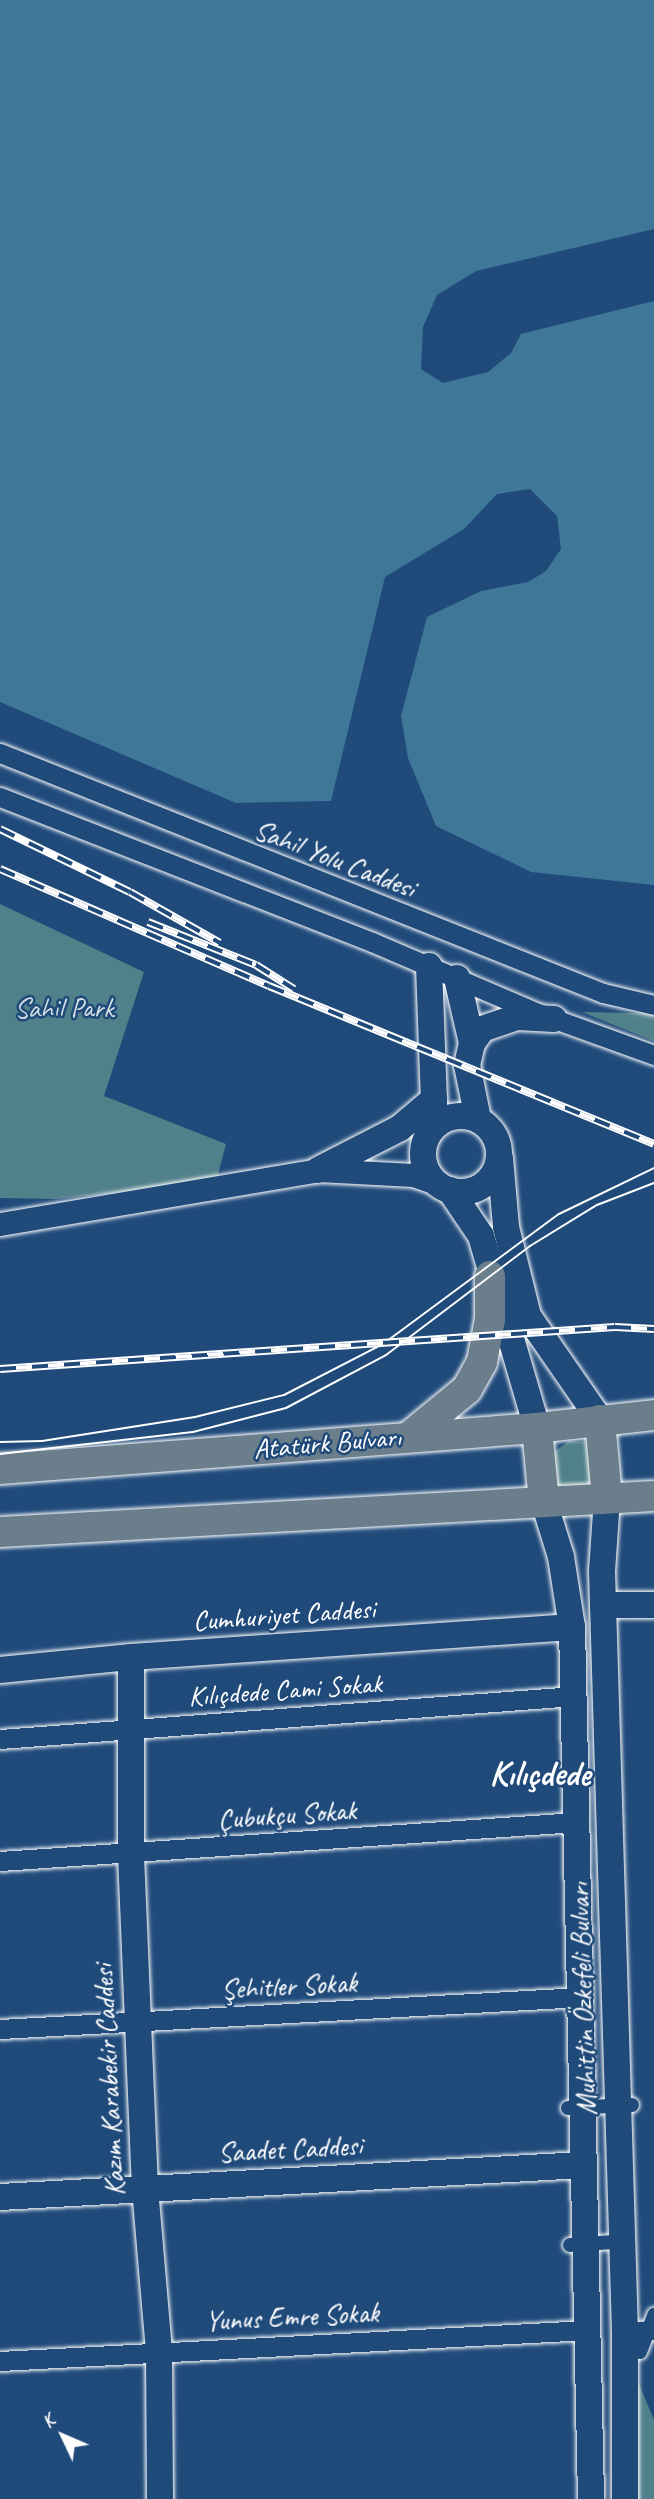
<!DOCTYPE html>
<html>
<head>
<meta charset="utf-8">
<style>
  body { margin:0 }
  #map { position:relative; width:654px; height:2499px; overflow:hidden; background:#1f4a7a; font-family:Caveat,sans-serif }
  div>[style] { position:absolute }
  .green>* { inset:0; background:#50808a }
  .water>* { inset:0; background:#3f7799 }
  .roads { filter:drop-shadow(0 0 2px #fff) drop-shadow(0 0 2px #fff) }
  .pedestrian>* { height:14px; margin:-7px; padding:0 7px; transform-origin:7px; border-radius:7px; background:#1f4a7a }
  .minor>* { height:19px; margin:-9.5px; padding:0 9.5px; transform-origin:9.5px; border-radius:9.5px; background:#1f4a7a }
  .tertiary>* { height:23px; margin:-11.5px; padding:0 11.5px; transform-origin:11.5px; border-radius:11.5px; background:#1f4a7a }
  .secondary>* { height:26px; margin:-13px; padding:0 13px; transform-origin:13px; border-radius:13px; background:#1f4a7a }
  .secondary>.ring { margin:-13px; padding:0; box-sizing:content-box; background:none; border:26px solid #1f4a7a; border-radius:50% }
  .primary>* { height:30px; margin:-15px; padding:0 15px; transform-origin:15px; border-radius:15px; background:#6b7e8b }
  .tram>* { height:2px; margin:-1px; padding:0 1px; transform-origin:1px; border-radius:1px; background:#fff }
  .rail>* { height:8px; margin-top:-4px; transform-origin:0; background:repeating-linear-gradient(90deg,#1f4a7a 0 16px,#fff 0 32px); box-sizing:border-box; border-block:2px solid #fff }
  span { translate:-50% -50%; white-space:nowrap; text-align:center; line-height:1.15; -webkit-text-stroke:5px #1f4a7a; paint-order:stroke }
  .street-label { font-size:28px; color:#fff }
  .park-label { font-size:28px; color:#d3dfe2 }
  .district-label { font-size:35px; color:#fff; font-weight:700 }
  .north { position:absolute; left:28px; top:2401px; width:70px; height:70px; -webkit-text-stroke:5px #1f4a7a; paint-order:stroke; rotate:314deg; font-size:19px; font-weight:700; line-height:28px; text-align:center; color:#fff }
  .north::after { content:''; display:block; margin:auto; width:24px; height:32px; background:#fff; clip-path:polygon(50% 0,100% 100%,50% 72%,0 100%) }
</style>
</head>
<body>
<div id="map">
  <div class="green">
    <i style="clip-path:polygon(0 904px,144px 972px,104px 1096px,226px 1144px,216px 1182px,57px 1199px,0 1198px)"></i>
    <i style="clip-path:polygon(654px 1011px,654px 1041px,582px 1012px,636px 1013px)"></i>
    <i style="clip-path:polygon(569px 1441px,588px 1442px,598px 1489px,556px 1488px,554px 1452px)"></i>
    <i style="clip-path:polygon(636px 2377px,654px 2420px,654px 2499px,635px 2499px)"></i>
  </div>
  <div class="water">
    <i style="clip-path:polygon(0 0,654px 0,654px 229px,476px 271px,437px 295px,423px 327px,421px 369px,443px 383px,488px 372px,511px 353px,521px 334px,654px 301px,654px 885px,531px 872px,436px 826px,408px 758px,401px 716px,427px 617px,481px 591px,528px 582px,546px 571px,561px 549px,557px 516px,530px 489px,497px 494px,464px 529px,385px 577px,331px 801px,236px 803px,0 702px)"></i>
  </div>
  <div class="roads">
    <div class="pedestrian">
      <i style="left:568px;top:2108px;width:64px;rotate:-2.7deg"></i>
      <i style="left:570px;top:2245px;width:58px;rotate:-3.9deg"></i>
      <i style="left:640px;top:2352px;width:40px;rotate:-69deg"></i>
    </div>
    <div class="minor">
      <i style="left:0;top:753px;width:649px;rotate:21.7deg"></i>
      <i style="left:603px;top:993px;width:52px;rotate:13.2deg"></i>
      <i style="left:0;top:797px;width:399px;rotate:21.3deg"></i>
      <i style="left:372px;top:942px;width:181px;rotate:23.2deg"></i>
      <i style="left:538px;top:1013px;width:123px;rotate:19.9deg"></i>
      <i style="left:0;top:1739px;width:576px;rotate:-4.28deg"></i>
      <i style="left:0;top:1861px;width:578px;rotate:-3.87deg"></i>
      <i style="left:0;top:2029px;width:582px;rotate:-3.15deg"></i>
      <i style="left:625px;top:2332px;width:29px;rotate:-4deg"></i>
      <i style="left:0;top:2361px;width:588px;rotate:-3.02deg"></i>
    </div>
    <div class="tertiary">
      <i style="left:0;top:1224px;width:323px;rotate:-9.6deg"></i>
      <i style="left:318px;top:1170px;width:95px;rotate:3deg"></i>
      <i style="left:413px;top:1175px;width:24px;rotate:19deg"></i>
    </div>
    <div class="secondary">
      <i style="left:429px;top:966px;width:160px;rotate:87.9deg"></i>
      <i style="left:457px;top:978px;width:67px;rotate:77deg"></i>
      <i class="ring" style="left:423px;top:1116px;width:50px;height:50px"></i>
      <i style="left:478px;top:1119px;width:55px;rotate:-101.5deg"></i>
      <i style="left:467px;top:1065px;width:23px;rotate:-77deg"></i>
      <i style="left:472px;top:1043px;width:17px;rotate:-54deg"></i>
      <i style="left:482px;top:1029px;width:37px;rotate:-19deg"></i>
      <i style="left:517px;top:1017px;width:37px;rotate:3deg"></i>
      <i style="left:500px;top:1158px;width:69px;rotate:85deg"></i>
      <i style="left:506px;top:1227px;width:92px;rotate:76.1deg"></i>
      <i style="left:528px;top:1316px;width:126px;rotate:55.3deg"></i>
      <i style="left:318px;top:1170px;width:92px;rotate:-27.1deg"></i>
      <i style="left:400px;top:1128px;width:45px;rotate:-40.5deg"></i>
      <i style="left:450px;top:1190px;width:55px;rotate:56deg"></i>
      <i style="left:481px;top:1236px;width:200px;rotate:73.7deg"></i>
      <i style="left:607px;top:1498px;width:73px;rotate:93.9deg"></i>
      <i style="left:602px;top:1571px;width:761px;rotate:88.27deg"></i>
      <i style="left:625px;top:2332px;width:167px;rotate:90deg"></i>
      <i style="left:544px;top:1502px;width:58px;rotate:72.8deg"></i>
      <i style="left:561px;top:1557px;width:71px;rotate:81.1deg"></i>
      <i style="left:572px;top:1627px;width:872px;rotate:88.75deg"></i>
      <i style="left:603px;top:1605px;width:51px"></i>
      <i style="left:131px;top:1657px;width:198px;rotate:90deg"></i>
      <i style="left:131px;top:1855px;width:333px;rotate:87.6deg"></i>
      <i style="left:145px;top:2188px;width:165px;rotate:85.1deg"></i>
      <i style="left:159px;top:2352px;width:147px;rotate:89.6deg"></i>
      <i style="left:0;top:1670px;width:132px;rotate:-5.7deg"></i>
      <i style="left:131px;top:1657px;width:442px;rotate:-3.9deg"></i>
      <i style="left:0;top:2197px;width:585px;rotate:-3.14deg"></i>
    </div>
    <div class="primary">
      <i style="left:600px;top:1420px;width:78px;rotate:84.9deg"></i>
      <i style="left:537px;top:1428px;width:74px;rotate:84.6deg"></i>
      <i style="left:411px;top:1435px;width:72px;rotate:-39.4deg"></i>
      <i style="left:467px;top:1389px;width:31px;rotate:-61deg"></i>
      <i style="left:482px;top:1362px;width:44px;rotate:-79.5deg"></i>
      <i style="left:490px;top:1319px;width:43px;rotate:-90deg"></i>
      <i style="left:0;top:1469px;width:539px;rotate:-4.37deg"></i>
      <i style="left:537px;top:1428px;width:118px;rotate:-6.3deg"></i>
      <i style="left:0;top:1532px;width:655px;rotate:-3.15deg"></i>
    </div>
  </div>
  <div class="tram">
    <i style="left:0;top:1442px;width:42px;rotate:-1.4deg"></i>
    <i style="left:42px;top:1441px;width:155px;rotate:-8.9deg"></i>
    <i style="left:195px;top:1417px;width:92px;rotate:-13.9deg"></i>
    <i style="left:284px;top:1395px;width:111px;rotate:-27.3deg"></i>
    <i style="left:383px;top:1344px;width:219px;rotate:-36.5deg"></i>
    <i style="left:559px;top:1214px;width:106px;rotate:-25.8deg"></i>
    <i style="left:0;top:1454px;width:194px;rotate:-6.5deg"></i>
    <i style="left:193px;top:1432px;width:96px;rotate:-14.5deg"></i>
    <i style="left:286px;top:1408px;width:113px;rotate:-27.9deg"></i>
    <i style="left:386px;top:1355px;width:181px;rotate:-37.1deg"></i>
    <i style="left:530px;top:1246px;width:79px;rotate:-31.5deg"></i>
    <i style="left:597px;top:1205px;width:61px;rotate:-21.1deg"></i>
  </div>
  <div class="rail">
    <i style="left:0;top:829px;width:144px;rotate:25.9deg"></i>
    <i style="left:130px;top:892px;width:103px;rotate:29.5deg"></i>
    <i style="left:0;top:869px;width:293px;rotate:23.5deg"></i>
    <i style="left:269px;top:986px;width:416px;rotate:22.3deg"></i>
    <i style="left:148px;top:922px;width:116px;rotate:21.7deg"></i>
    <i style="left:256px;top:965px;width:45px;rotate:32.3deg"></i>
    <i style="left:0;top:1369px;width:616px;rotate:-3.91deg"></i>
    <i style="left:615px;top:1327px;width:39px;rotate:3deg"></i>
  </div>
  <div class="street-label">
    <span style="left:335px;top:859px;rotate:21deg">Sahil Yolu Caddesi</span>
    <span style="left:327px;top:1443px;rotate:-5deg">Atatürk Bulvarı</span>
    <span style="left:284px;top:1615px;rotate:-4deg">Cumhuriyet Caddesi</span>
    <span style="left:285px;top:1690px;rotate:-4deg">Kılıçdede Cami Sokak</span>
    <span style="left:287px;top:1815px;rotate:-4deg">Çubukçu Sokak</span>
    <span style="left:289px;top:1986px;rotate:-3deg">Şehitler Sokak</span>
    <span style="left:583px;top:1999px;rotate:-92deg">Muhittin Özkefeli Bulvarı</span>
    <span style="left:109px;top:2080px;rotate:-93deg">Kazım Karabekir Caddesi</span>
    <span style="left:290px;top:2149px;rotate:-3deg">Saadet Caddesi</span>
    <span style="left:292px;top:2317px;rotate:-3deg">Yunus Emre Sokak</span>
  </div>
  <div class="park-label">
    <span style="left:64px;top:1008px">Sahil Park</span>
  </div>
  <div class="district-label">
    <span style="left:540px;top:1774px">Kılıçdede</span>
  </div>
  <div class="north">K</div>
</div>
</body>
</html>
